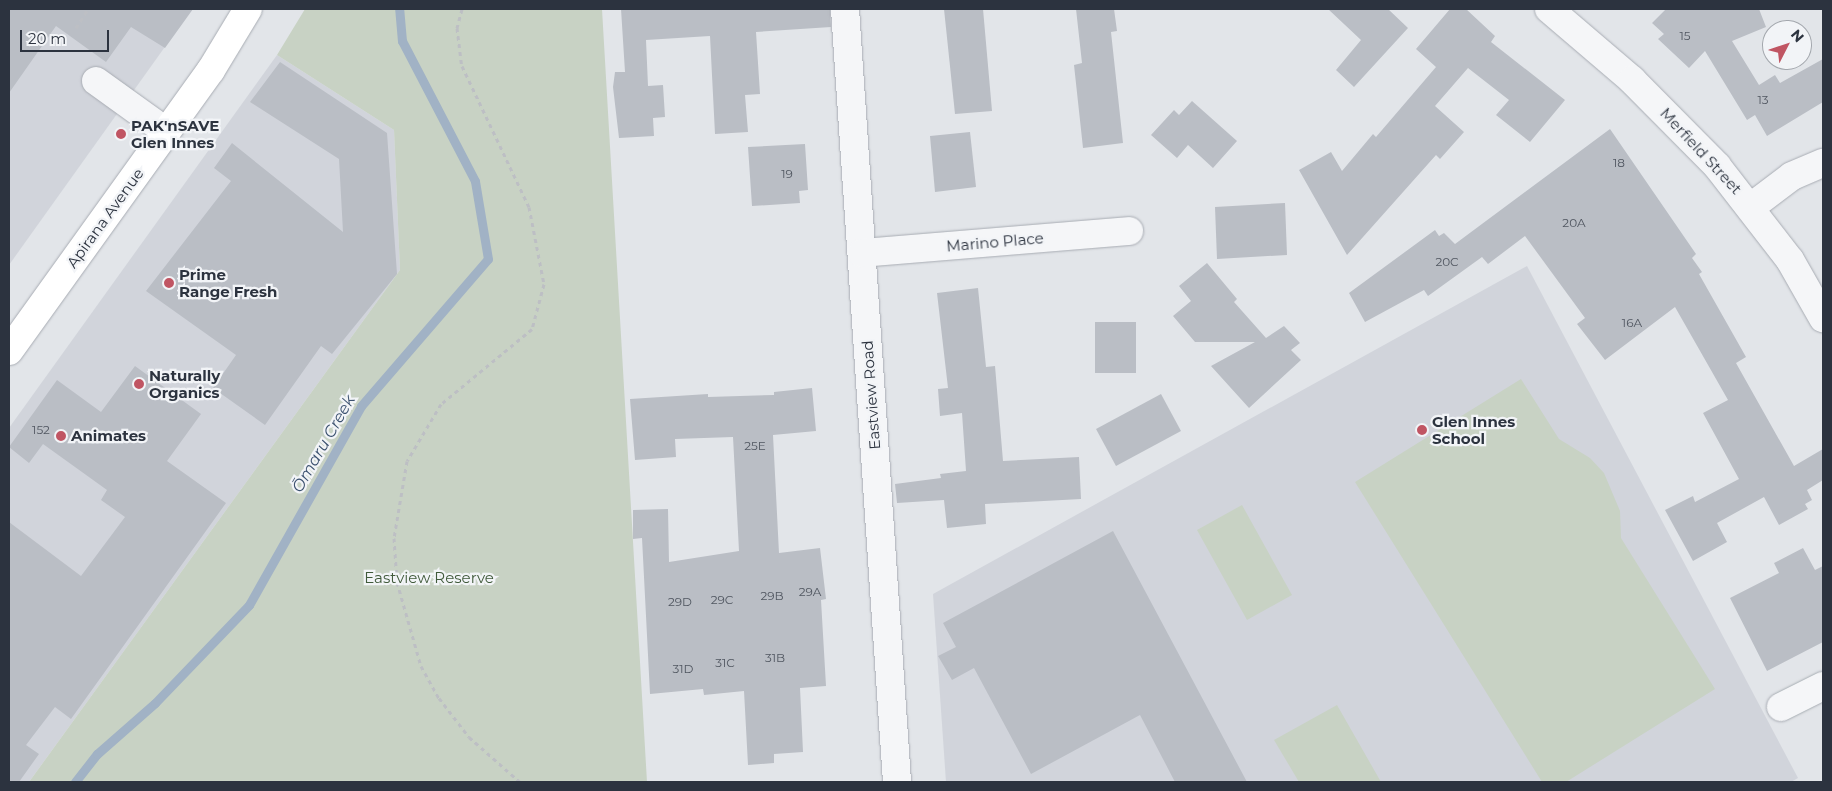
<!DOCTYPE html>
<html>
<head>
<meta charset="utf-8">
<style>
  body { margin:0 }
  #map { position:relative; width:1832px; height:791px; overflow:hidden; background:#e2e5e9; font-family:Montserrat,sans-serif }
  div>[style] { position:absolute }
  .built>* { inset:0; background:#d1d4db }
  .green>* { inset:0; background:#c8d2c4 }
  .stream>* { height:9px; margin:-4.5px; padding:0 4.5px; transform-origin:4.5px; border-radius:4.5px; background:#a1b2c5 }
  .building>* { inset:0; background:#babec5 }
  .path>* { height:3px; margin-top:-1.5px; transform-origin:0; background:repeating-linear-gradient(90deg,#bdbfc4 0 4px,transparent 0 8px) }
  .roads { filter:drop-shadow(0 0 1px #a8acb3) drop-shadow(0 0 1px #a8acb3) }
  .minor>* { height:28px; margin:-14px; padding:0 14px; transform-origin:14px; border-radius:14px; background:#f5f6f8 }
  .major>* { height:28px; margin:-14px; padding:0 14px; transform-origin:14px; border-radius:14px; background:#fff }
  .dots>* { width:14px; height:14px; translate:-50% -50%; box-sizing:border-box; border:2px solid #f2f4f7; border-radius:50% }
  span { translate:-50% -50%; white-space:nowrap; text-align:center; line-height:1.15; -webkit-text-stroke:4.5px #f2f4f7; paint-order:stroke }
  .number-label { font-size:12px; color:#505660 }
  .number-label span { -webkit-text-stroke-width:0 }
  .poi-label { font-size:15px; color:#2c333f; font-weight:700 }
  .left { translate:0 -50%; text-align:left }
  .street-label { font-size:15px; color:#2c333f }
  .park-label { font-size:15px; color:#405a3b }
  .water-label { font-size:16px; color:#3b516f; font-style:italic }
  .frame { position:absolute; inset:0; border:10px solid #2c333f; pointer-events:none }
  .north { position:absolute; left:1762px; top:20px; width:50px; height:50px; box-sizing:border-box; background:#f2f4f7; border:1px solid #a3a7ad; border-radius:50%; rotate:49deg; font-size:14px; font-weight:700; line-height:20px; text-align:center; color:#2c333f }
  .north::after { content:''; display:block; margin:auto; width:18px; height:22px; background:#c05563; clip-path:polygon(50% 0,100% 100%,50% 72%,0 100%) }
  .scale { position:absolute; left:20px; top:30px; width:89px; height:22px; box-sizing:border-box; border:2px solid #2c333f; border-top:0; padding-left:6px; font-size:15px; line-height:18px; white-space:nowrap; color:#2c333f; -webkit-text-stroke:4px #f2f4f7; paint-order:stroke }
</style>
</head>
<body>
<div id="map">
  <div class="built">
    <i style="clip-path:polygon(9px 9px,192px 9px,9px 265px)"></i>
    <i style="clip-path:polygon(277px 55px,394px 130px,400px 270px,29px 782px,9px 782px,9px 428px)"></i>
    <i style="clip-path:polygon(1527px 266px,1798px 778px,1791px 782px,946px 782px,933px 594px)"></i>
  </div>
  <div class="green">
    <i style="clip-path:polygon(305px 9px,602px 9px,647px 782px,29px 782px,400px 270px,394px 130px,277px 55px)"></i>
    <i style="clip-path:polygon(1521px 379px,1559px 439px,1590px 458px,1604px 473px,1620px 511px,1621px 538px,1715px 689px,1566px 782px,1542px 782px,1355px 482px)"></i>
    <i style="clip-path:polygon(1242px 505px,1292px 595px,1247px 620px,1197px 530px)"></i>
    <i style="clip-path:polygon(1337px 705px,1381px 782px,1299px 782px,1274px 740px)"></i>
  </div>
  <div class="stream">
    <i style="left:75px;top:782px;width:36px;rotate:-52deg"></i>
    <i style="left:97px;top:754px;width:77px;rotate:-41.3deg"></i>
    <i style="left:155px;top:703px;width:136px;rotate:-46.2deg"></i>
    <i style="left:249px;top:605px;width:228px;rotate:-60.6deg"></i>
    <i style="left:361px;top:406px;width:194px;rotate:-49.2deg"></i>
    <i style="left:488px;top:259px;width:79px;rotate:-99.5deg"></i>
    <i style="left:475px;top:181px;width:158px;rotate:-117.5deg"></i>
    <i style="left:402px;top:41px;width:32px;rotate:-95deg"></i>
  </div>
  <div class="building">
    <i style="clip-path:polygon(9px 9px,193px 9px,165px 48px,131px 27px,106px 62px,56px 26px,9px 93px)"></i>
    <i style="clip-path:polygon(621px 9px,830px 9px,831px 27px,756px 32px,760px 94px,745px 95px,748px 132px,715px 134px,710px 36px,646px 40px,648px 86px,663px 85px,665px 117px,653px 118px,654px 136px,619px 138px,613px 87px,615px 72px,625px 72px)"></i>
    <i style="clip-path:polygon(944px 9px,983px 9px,992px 111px,955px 114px)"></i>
    <i style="clip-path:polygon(1076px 9px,1114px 9px,1117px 31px,1111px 32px,1123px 143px,1083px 148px,1074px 65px,1082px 63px)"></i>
    <i style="clip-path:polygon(1328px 9px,1388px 9px,1408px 28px,1354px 87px,1336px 70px,1361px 40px)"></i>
    <i style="clip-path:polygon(1450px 9px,1466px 9px,1495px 36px,1491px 42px,1565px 100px,1530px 142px,1496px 115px,1509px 100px,1468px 68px,1435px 106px,1464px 132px,1440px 159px,1436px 155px,1347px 255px,1299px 170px,1331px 152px,1342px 171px,1373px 134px,1376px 137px,1436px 67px,1416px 49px)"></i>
    <i style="clip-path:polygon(1666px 9px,1759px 9px,1766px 27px,1732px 41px,1759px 85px,1775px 75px,1780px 83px,1823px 59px,1823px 102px,1767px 136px,1755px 115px,1747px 120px,1705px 51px,1689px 68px,1658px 39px,1664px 34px,1652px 23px)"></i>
    <i style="clip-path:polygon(280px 62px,387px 133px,397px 274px,332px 354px,321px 346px,265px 425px,213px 388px,236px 355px,146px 291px,231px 181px,214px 168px,232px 143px,343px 232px,339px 159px,250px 102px)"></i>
    <i style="clip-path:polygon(1192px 101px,1237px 141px,1213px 168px,1188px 145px,1177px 158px,1151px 135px,1174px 110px,1179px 115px)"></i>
    <i style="clip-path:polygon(1610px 129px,1696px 254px,1692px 258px,1702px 272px,1699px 274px,1746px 357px,1736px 363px,1794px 466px,1823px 449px,1823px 480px,1807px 490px,1812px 500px,1805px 504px,1808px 509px,1779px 525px,1764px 497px,1717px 523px,1727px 542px,1693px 561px,1665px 510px,1693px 496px,1695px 502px,1739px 479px,1703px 413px,1728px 400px,1675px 307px,1605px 360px,1577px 324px,1585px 318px,1525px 236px,1488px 264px,1482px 257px,1428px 296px,1424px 290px,1365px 322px,1349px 293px,1435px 230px,1439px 236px,1444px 233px,1455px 244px)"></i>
    <i style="clip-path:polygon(970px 132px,976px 187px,935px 192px,930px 136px)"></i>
    <i style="clip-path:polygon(805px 144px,808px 190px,799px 191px,800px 203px,752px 206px,748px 147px)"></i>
    <i style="clip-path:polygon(1285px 203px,1287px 255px,1217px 259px,1215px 207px)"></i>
    <i style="clip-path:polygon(1207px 263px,1237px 299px,1234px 302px,1266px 338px,1284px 326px,1300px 343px,1291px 350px,1301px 360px,1249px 408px,1211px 366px,1255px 342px,1195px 342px,1173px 316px,1191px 301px,1179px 286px)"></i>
    <i style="clip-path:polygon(978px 288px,986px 367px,995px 366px,1003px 461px,1079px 457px,1081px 499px,985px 504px,986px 524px,947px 528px,944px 500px,897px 503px,895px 484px,941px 478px,940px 474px,966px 471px,962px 413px,940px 416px,938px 389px,948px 388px,937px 293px)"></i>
    <i style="clip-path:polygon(1095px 322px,1136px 322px,1136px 373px,1095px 373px)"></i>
    <i style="clip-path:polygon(135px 366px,201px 414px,167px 461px,226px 503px,71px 719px,55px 707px,26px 745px,39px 754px,19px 782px,9px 782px,9px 522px,81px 576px,125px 517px,101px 500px,107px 490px,43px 444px,29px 463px,9px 447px,57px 380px,101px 412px)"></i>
    <i style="clip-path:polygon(812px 388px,816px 431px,773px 435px,779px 553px,820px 548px,826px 599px,821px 600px,826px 686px,800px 688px,803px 752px,774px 754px,774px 763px,748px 765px,744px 691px,704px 695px,703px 689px,650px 694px,642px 538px,633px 539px,633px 510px,668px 509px,669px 562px,739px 551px,733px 437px,675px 439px,676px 457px,635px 460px,630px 399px,708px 394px,708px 397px,774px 395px,774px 392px)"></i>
    <i style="clip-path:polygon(1161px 394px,1181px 431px,1116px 466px,1096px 429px)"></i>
    <i style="clip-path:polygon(1113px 531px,1247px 782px,1175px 782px,1140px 715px,1031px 774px,974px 668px,952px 680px,938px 656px,956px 647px,943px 623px)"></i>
    <i style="clip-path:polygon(1803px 548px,1815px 570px,1823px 566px,1823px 642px,1767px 671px,1730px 598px,1779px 573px,1774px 563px)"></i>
  </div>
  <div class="path">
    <i style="left:462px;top:9px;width:20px;rotate:105deg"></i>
    <i style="left:457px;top:28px;width:38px;rotate:83deg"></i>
    <i style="left:462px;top:66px;width:156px;rotate:64.6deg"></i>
    <i style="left:529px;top:207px;width:78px;rotate:79deg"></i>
    <i style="left:544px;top:284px;width:47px;rotate:104.9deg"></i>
    <i style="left:532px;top:329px;width:118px;rotate:140.5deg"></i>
    <i style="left:441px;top:404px;width:66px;rotate:120.8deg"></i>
    <i style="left:407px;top:461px;width:78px;rotate:99.6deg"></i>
    <i style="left:394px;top:538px;width:44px;rotate:86.1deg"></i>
    <i style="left:397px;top:582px;width:87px;rotate:74.1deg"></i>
    <i style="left:421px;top:666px;width:37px;rotate:61deg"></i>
    <i style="left:439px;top:698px;width:49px;rotate:52.4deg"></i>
    <i style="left:469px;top:737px;width:68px;rotate:41.4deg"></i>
    <i style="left:76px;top:28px;width:22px;rotate:-58deg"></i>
  </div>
  <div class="roads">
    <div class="minor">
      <i style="left:845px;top:9px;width:775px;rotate:86.15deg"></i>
      <i style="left:1549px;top:9px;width:109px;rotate:40.5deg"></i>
      <i style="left:1632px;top:80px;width:121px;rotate:45.3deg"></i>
      <i style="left:1717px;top:166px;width:119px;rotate:52.2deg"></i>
      <i style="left:1790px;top:260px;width:67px;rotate:60.4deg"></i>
      <i style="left:96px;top:81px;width:87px;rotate:35.7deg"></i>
      <i style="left:1751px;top:207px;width:51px;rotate:-37.1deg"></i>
      <i style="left:1792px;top:176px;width:34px;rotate:-23deg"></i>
      <i style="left:862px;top:253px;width:268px;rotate:-4.7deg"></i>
      <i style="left:1781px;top:707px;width:47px;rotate:-26.6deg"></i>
    </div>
    <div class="major">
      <i style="left:9px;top:351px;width:346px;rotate:-54.3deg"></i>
      <i style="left:211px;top:70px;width:71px;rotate:-58.8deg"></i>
    </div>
  </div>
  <div class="dots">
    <i style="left:121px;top:134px;background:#c05563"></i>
    <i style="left:169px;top:283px;background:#c05563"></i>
    <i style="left:139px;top:384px;background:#c05563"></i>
    <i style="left:1422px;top:430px;background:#c05563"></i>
    <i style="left:61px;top:436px;background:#c05563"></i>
  </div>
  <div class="number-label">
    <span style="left:1685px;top:36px">15</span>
    <span style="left:1763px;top:100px">13</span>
    <span style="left:1619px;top:163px">18</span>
    <span style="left:787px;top:174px">19</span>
    <span style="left:1574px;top:223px">20A</span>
    <span style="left:1447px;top:262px">20C</span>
    <span style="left:1632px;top:323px">16A</span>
    <span style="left:41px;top:430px">152</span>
    <span style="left:755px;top:446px">25E</span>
    <span style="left:810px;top:592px">29A</span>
    <span style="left:772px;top:596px">29B</span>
    <span style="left:722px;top:600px">29C</span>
    <span style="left:680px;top:602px">29D</span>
    <span style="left:775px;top:658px">31B</span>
    <span style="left:725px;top:663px">31C</span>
    <span style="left:683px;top:669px">31D</span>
  </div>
  <div class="poi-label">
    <span class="left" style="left:131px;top:134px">PAK'nSAVE<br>Glen Innes</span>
    <span class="left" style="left:179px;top:283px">Prime<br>Range Fresh</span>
    <span class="left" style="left:149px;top:384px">Naturally<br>Organics</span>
    <span class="left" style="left:1432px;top:430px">Glen Innes<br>School</span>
    <span class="left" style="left:71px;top:436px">Animates</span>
  </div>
  <div class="street-label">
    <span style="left:1701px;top:151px;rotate:47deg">Merfield Street</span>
    <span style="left:105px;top:218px;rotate:-54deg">Apirana Avenue</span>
    <span style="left:995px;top:242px;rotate:-5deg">Marino Place</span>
    <span style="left:871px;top:395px;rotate:-94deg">Eastview Road</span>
  </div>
  <div class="park-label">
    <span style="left:429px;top:578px">Eastview Reserve</span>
  </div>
  <div class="water-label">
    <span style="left:324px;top:444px;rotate:-60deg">Ōmaru Creek</span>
  </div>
  <div class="frame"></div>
  <div class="north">N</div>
  <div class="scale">20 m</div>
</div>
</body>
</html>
